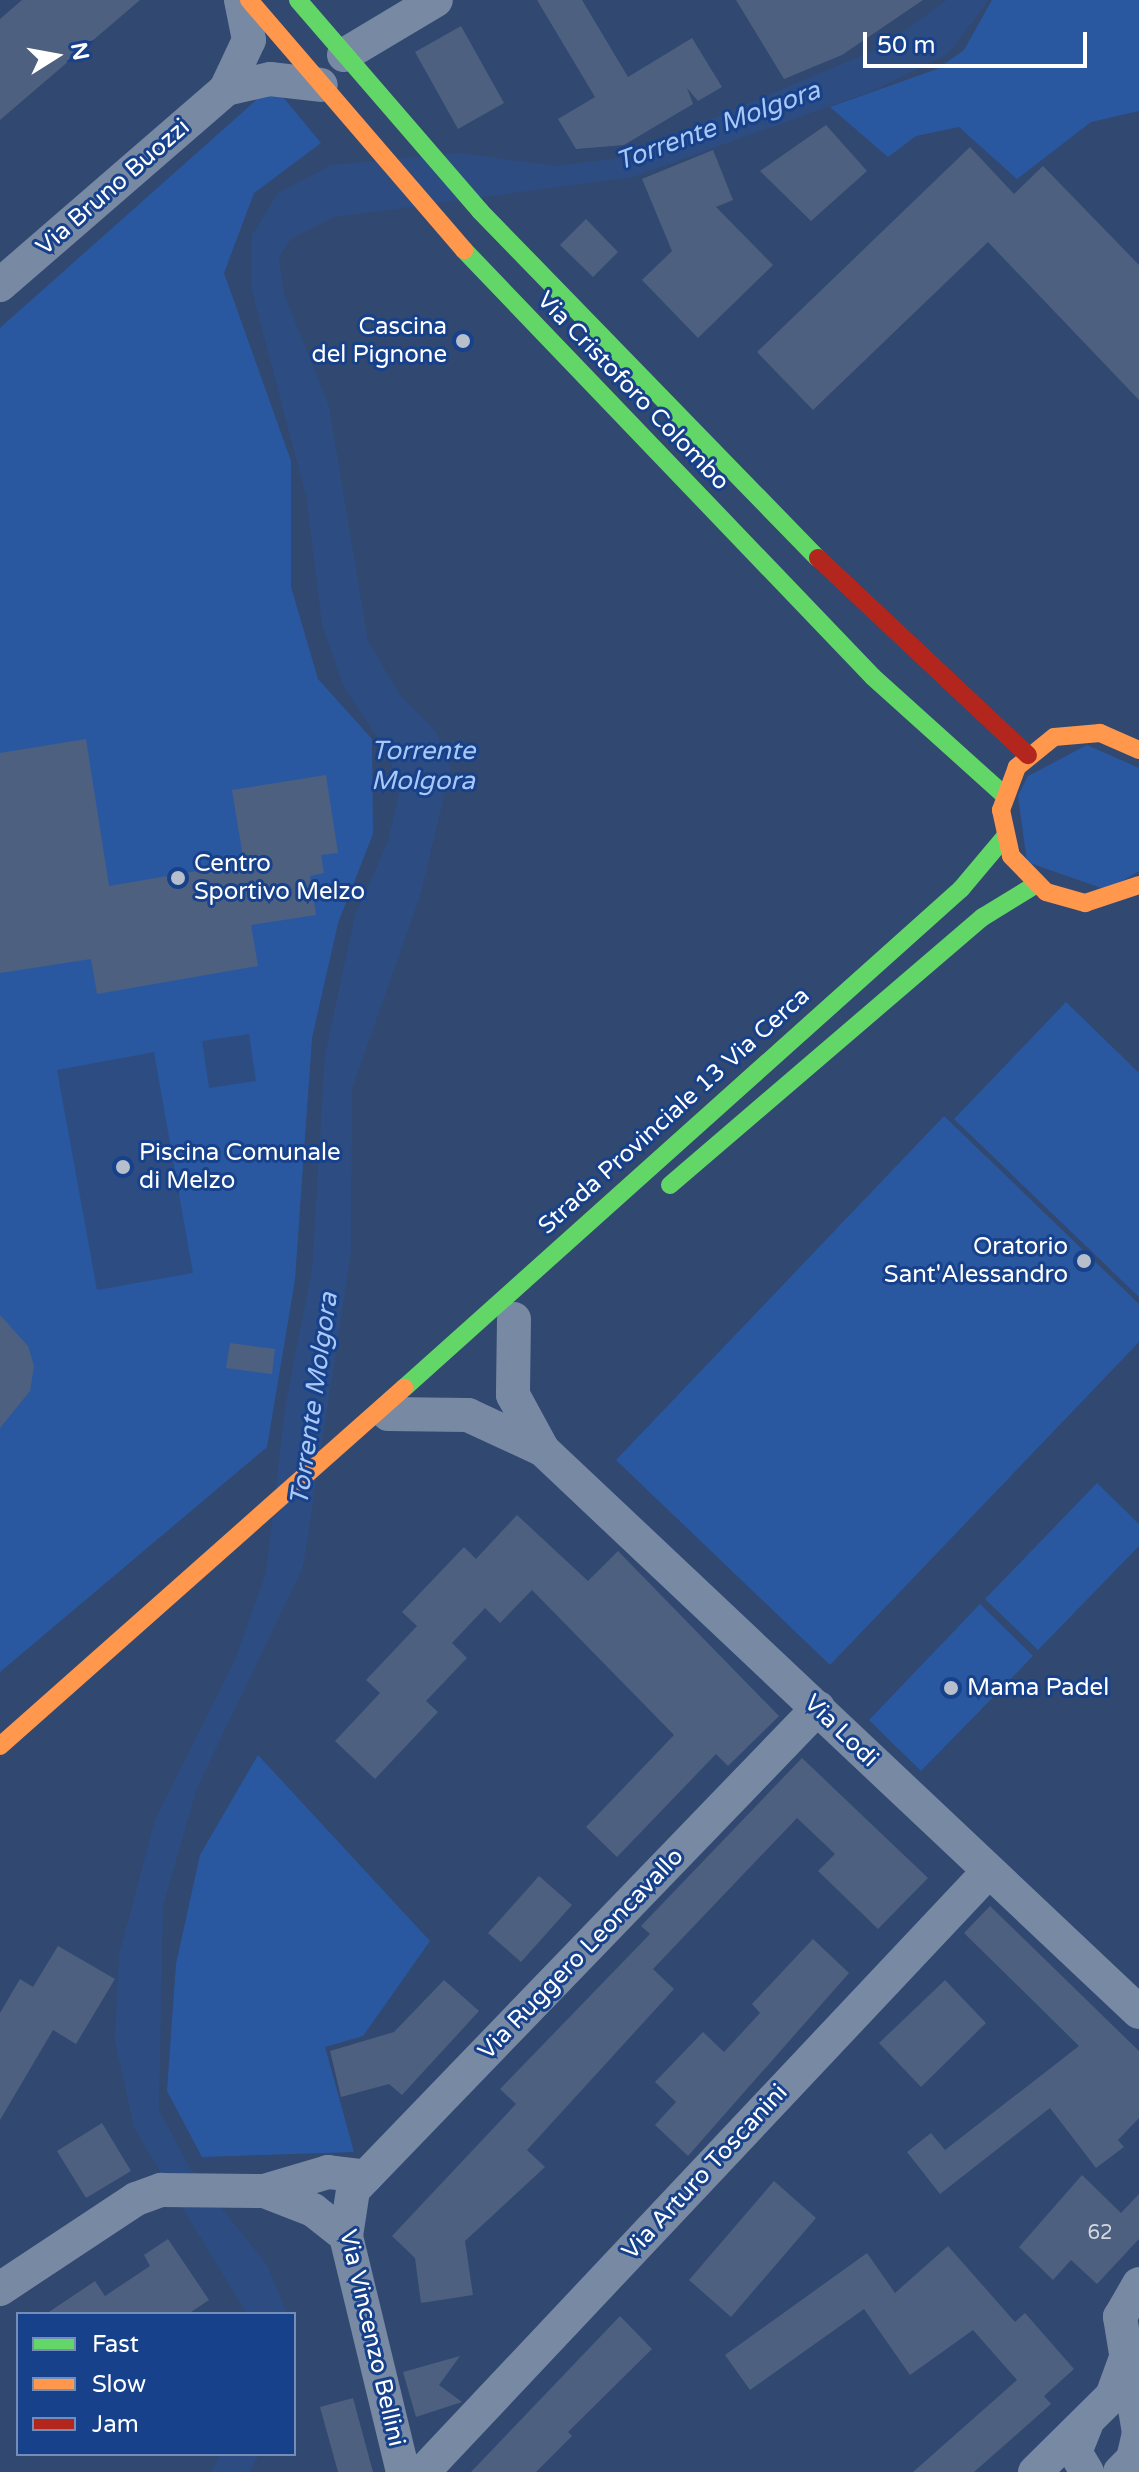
<!DOCTYPE html>
<html>
<head>
<meta charset="utf-8">
<style>
  body { margin:0 }
  #map { position:relative; width:1139px; height:2472px; overflow:hidden; background:#314870; font-family:"Varela Round",sans-serif }
  div>[style] { position:absolute }
  .green>* { inset:0; background:#2a58a0 }
  .water>* { inset:0; background:#2d4d82 }
  .building>* { inset:0; background:#4d6080 }
  .street>* { height:34px; margin:-17px; padding:0 17px; transform-origin:17px; border-radius:17px; background:#7889a4 }
  .fast>* { height:18px; margin:-9px; padding:0 9px; transform-origin:9px; border-radius:9px; background:#63d668 }
  .slow>* { height:18px; margin:-9px; padding:0 9px; transform-origin:9px; border-radius:9px; background:#ff974d }
  .jam>* { height:18px; margin:-9px; padding:0 9px; transform-origin:9px; border-radius:9px; background:#b3261e }
  .dots>* { width:22px; height:22px; translate:-50% -50%; box-sizing:border-box; border:4px solid #17418a; border-radius:50% }
  span { translate:-50% -50%; white-space:nowrap; text-align:center; line-height:1.15; -webkit-text-stroke:6px #17418a; paint-order:stroke }
  .number-label { font-size:20px; color:#d2d7df }
  .number-label span { -webkit-text-stroke-width:0 }
  .street-label { font-size:24px; color:#fff }
  .poi-label { font-size:24px; color:#fff }
  .right { translate:-100% -50%; text-align:right }
  .left { translate:0 -50%; text-align:left }
  .water-label { font-size:26px; color:#aac8f6; font-style:italic }
  .legend { position:absolute; left:16px; top:2312px; width:280px; height:144px; box-sizing:border-box; background:#17418a; border:2px solid #748db9; margin:0; padding:10px 14px; list-style:none; font-size:24px; color:#fff }
  .legend li { display:flex; align-items:center; gap:16px; height:40px }
  .legend b { width:40px; border:2px solid #748db9 }
  .north { position:absolute; left:16px; top:16px; width:80px; height:80px; -webkit-text-stroke:6px #17418a; paint-order:stroke; rotate:79deg; font-size:22px; font-weight:700; line-height:32px; text-align:center; color:#fff }
  .north::after { content:''; display:block; margin:auto; width:28px; height:36px; background:#fff; clip-path:polygon(50% 0,100% 100%,50% 72%,0 100%) }
  .scale { position:absolute; left:863px; top:32px; width:224px; height:36px; box-sizing:border-box; border:4px solid #fff; border-top:0; padding-left:10px; font-size:24px; line-height:28px; white-space:nowrap; color:#fff; -webkit-text-stroke:6px #17418a; paint-order:stroke }
</style>
</head>
<body>
<div id="map">
  <div class="green">
    <i style="clip-path:polygon(992px 0,1139px 0,1139px 111px,1091px 122px,1017px 179px,959px 127px,916px 136px,888px 157px,830px 107px,937px 69px,964px 50px)"></i>
    <i style="clip-path:polygon(273px 85px,321px 143px,254px 193px,224px 273px,291px 461px,291px 587px,318px 679px,372px 739px,373px 834px,338px 923px,312px 1038px,295px 1280px,267px 1447px,0 1672px,0 328px)"></i>
    <i style="clip-path:polygon(1087px 745px,1139px 768px,1139px 871px,1107px 890px,1027px 862px,1018px 796px,1028px 776px)"></i>
    <i style="clip-path:polygon(1066px 1002px,1139px 1073px,1139px 1297px,954px 1119px)"></i>
    <i style="clip-path:polygon(944px 1116px,1139px 1304px,1139px 1342px,830px 1665px,616px 1460px)"></i>
    <i style="clip-path:polygon(1097px 1483px,1139px 1524px,1139px 1546px,1038px 1650px,985px 1599px)"></i>
    <i style="clip-path:polygon(980px 1604px,1033px 1656px,921px 1771px,869px 1720px)"></i>
    <i style="clip-path:polygon(258px 1755px,430px 1941px,363px 2036px,325px 2047px,354px 2152px,202px 2157px,167px 2091px,176px 1964px,200px 1855px)"></i>
  </div>
  <div class="water">
    <i style="clip-path:polygon(947px 0,989px 0,948px 54px,872px 91px,633px 177px,334px 217px,292px 238px,279px 257px,284px 294px,329px 406px,368px 641px,400px 695px,437px 733px,451px 769px,420px 896px,352px 1089px,351px 1253px,303px 1567px,197px 1788px,163px 1906px,159px 2110px,190px 2168px,267px 2265px,287px 2314px,247px 2314px,134px 2128px,115px 2041px,119px 1955px,155px 1820px,235px 1660px,266px 1573px,285px 1408px,312px 1269px,325px 1055px,355px 915px,388px 842px,399px 793px,389px 755px,344px 687px,322px 625px,306px 496px,252px 291px,252px 235px,278px 193px,332px 165px,459px 153px,556px 166px,619px 158px,882px 47px)"></i>
    <i style="clip-path:polygon(249px 1034px,256px 1081px,209px 1088px,202px 1041px)"></i>
    <i style="clip-path:polygon(154px 1052px,193px 1273px,97px 1290px,57px 1070px)"></i>
    <i style="clip-path:polygon(221px 2454px,259px 2454px,250px 2472px,211px 2472px)"></i>
  </div>
  <div class="building">
    <i style="clip-path:polygon(22px 0,140px 0,0 120px,0 19px)"></i>
    <i style="clip-path:polygon(537px 0,582px 0,628px 77px,692px 38px,722px 87px,698px 101px,687px 88px,693px 104px,624px 145px,576px 149px,558px 119px,595px 97px)"></i>
    <i style="clip-path:polygon(736px 0,923px 0,842px 55px,784px 79px)"></i>
    <i style="clip-path:polygon(461px 26px,504px 103px,458px 129px,415px 52px)"></i>
    <i style="clip-path:polygon(826px 125px,867px 171px,811px 221px,760px 171px)"></i>
    <i style="clip-path:polygon(970px 147px,1014px 194px,1043px 166px,1139px 265px,1139px 400px,988px 242px,813px 410px,757px 352px)"></i>
    <i style="clip-path:polygon(713px 150px,733px 200px,716px 207px,773px 265px,698px 338px,642px 280px,672px 251px,642px 179px)"></i>
    <i style="clip-path:polygon(586px 219px,618px 252px,593px 277px,560px 245px)"></i>
    <i style="clip-path:polygon(86px 739px,109px 886px,244px 863px,232px 790px,326px 775px,338px 853px,321px 855px,324px 873px,310px 876px,316px 915px,251px 925px,258px 966px,97px 994px,91px 959px,0 973px,0 753px)"></i>
    <i style="clip-path:polygon(0 1315px,28px 1346px,34px 1366px,30px 1391px,0 1428px)"></i>
    <i style="clip-path:polygon(230px 1343px,275px 1349px,272px 1374px,226px 1368px)"></i>
    <i style="clip-path:polygon(517px 1515px,588px 1581px,618px 1551px,779px 1716px,728px 1766px,716px 1754px,617px 1857px,586px 1827px,674px 1735px,532px 1590px,500px 1623px,485px 1608px,452px 1643px,467px 1658px,426px 1701px,438px 1712px,375px 1779px,335px 1741px,380px 1693px,366px 1680px,417px 1626px,402px 1612px,464px 1547px,476px 1559px)"></i>
    <i style="clip-path:polygon(802px 1758px,928px 1878px,878px 1929px,818px 1871px,835px 1854px,797px 1818px,653px 1969px,674px 1989px,527px 2150px,545px 2167px,465px 2241px,473px 2295px,421px 2303px,415px 2258px,392px 2236px,516px 2104px,500px 2089px,650px 1934px,641px 1926px)"></i>
    <i style="clip-path:polygon(539px 1876px,572px 1905px,521px 1962px,488px 1933px)"></i>
    <i style="clip-path:polygon(990px 1906px,1139px 2051px,1139px 2118px,1118px 2140px,1124px 2147px,1096px 2168px,1050px 2108px,940px 2194px,907px 2152px,931px 2133px,945px 2150px,1079px 2046px,964px 1933px)"></i>
    <i style="clip-path:polygon(813px 1939px,849px 1973px,688px 2156px,655px 2125px,676px 2102px,655px 2082px,703px 2032px,724px 2052px,760px 2013px,752px 2004px)"></i>
    <i style="clip-path:polygon(58px 1946px,115px 1979px,76px 2044px,53px 2030px,0 2120px,0 2013px,20px 1979px,33px 1987px)"></i>
    <i style="clip-path:polygon(444px 1980px,479px 2011px,402px 2095px,389px 2084px,341px 2097px,330px 2051px,394px 2032px)"></i>
    <i style="clip-path:polygon(945px 1980px,986px 2023px,921px 2087px,879px 2043px)"></i>
    <i style="clip-path:polygon(102px 2123px,131px 2171px,86px 2198px,57px 2151px)"></i>
    <i style="clip-path:polygon(1082px 2175px,1121px 2213px,1139px 2194px,1139px 2239px,1097px 2284px,1071px 2260px,1053px 2280px,1019px 2247px)"></i>
    <i style="clip-path:polygon(774px 2181px,816px 2218px,731px 2317px,689px 2280px)"></i>
    <i style="clip-path:polygon(168px 2239px,209px 2300px,188px 2314px,46px 2314px,95px 2281px,105px 2296px,150px 2266px,144px 2255px)"></i>
    <i style="clip-path:polygon(948px 2246px,1015px 2322px,1025px 2313px,1074px 2369px,1044px 2396px,1051px 2404px,974px 2472px,913px 2472px,1017px 2380px,973px 2330px,910px 2375px,864px 2309px,750px 2390px,725px 2355px,867px 2253px,895px 2293px)"></i>
    <i style="clip-path:polygon(620px 2316px,652px 2349px,568px 2432px,572px 2436px,536px 2472px,471px 2472px)"></i>
    <i style="clip-path:polygon(460px 2356px,439px 2385px,462px 2402px,416px 2417px,403px 2372px)"></i>
    <i style="clip-path:polygon(353px 2398px,373px 2472px,338px 2472px,320px 2407px)"></i>
  </div>
  <div class="street">
    <i style="left:344px;top:55px;width:107px;rotate:-30.9deg"></i>
    <i style="left:226px;top:89px;width:45px;rotate:-12.8deg"></i>
    <i style="left:270px;top:79px;width:51px;rotate:6.7deg"></i>
    <i style="left:0;top:285px;width:299px;rotate:-40.9deg"></i>
    <i style="left:226px;top:89px;width:54px;rotate:-64.9deg"></i>
    <i style="left:249px;top:40px;width:41px;rotate:-101.3deg"></i>
    <i style="left:514px;top:1319px;width:76px;rotate:90.8deg"></i>
    <i style="left:513px;top:1395px;width:63px;rotate:61.4deg"></i>
    <i style="left:543px;top:1450px;width:819px;rotate:43.32deg"></i>
    <i style="left:388px;top:1414px;width:80px;rotate:0.7deg"></i>
    <i style="left:468px;top:1415px;width:78px;rotate:24.9deg"></i>
    <i style="left:264px;top:2191px;width:67px;rotate:-16.5deg"></i>
    <i style="left:328px;top:2172px;width:38px;rotate:7deg"></i>
    <i style="left:0;top:2289px;width:163px;rotate:-33.5deg"></i>
    <i style="left:136px;top:2199px;width:27px;rotate:-20deg"></i>
    <i style="left:161px;top:2190px;width:103px;rotate:0.6deg"></i>
    <i style="left:264px;top:2191px;width:53px;rotate:21.2deg"></i>
    <i style="left:313px;top:2210px;width:42px;rotate:38.2deg"></i>
    <i style="left:1086px;top:2425px;width:29px;rotate:112deg"></i>
    <i style="left:1075px;top:2452px;width:23px;rotate:59deg"></i>
    <i style="left:403px;top:2472px;width:243px;rotate:-103.6deg"></i>
    <i style="left:346px;top:2236px;width:47px;rotate:-81.3deg"></i>
    <i style="left:353px;top:2190px;width:670px;rotate:-46.03deg"></i>
    <i style="left:423px;top:2472px;width:824px;rotate:-46.72deg"></i>
    <i style="left:1035px;top:2472px;width:108px;rotate:-44.6deg"></i>
    <i style="left:1112px;top:2396px;width:37px;rotate:-70deg"></i>
    <i style="left:1120px;top:2472px;width:18px;rotate:-45deg"></i>
    <i style="left:1133px;top:2459px;width:27px;rotate:-77deg"></i>
    <i style="left:1139px;top:2433px;width:118px;rotate:-99.3deg"></i>
    <i style="left:1120px;top:2317px;width:38px;rotate:-60deg"></i>
  </div>
  <div class="fast">
    <i style="left:298px;top:0;width:279px;rotate:49.2deg"></i>
    <i style="left:480px;top:211px;width:484px;rotate:45.8deg"></i>
    <i style="left:464px;top:250px;width:591px;rotate:46.23deg"></i>
    <i style="left:873px;top:677px;width:176px;rotate:42deg"></i>
    <i style="left:670px;top:1185px;width:412px;rotate:-40.6deg"></i>
    <i style="left:983px;top:917px;width:61px;rotate:-31.6deg"></i>
    <i style="left:404px;top:1388px;width:748px;rotate:-41.86deg"></i>
    <i style="left:961px;top:889px;width:67px;rotate:-49.9deg"></i>
  </div>
  <div class="slow">
    <i style="left:249px;top:0;width:330px;rotate:49.3deg"></i>
    <i style="left:1139px;top:750px;width:43px;rotate:-156.4deg"></i>
    <i style="left:1100px;top:733px;width:46px;rotate:175deg"></i>
    <i style="left:1054px;top:737px;width:48px;rotate:141deg"></i>
    <i style="left:1017px;top:767px;width:46px;rotate:110.4deg"></i>
    <i style="left:1001px;top:810px;width:47px;rotate:77.7deg"></i>
    <i style="left:1011px;top:856px;width:50px;rotate:45.8deg"></i>
    <i style="left:1046px;top:892px;width:41px;rotate:15.8deg"></i>
    <i style="left:1085px;top:903px;width:57px;rotate:-18.4deg"></i>
    <i style="left:0;top:1746px;width:540px;rotate:-41.55deg"></i>
  </div>
  <div class="jam">
    <i style="left:818px;top:558px;width:288px;rotate:43.2deg"></i>
  </div>
  <div class="dots">
    <i style="left:463px;top:341px;background:#b7bfcd"></i>
    <i style="left:178px;top:878px;background:#b7bfcd"></i>
    <i style="left:123px;top:1167px;background:#b7bfcd"></i>
    <i style="left:1084px;top:1261px;background:#b7bfcd"></i>
    <i style="left:951px;top:1688px;background:#b7bfcd"></i>
  </div>
  <div class="number-label">
    <span style="left:1100px;top:2233px">62</span>
  </div>
  <div class="street-label">
    <span style="left:113px;top:187px;rotate:-41deg">Via Bruno Buozzi</span>
    <span style="left:633px;top:391px;rotate:46deg">Via Cristoforo Colombo</span>
    <span style="left:674px;top:1111px;rotate:-42deg">Strada Provinciale 13 Via Cerca</span>
    <span style="left:841px;top:1731px;rotate:44deg">Via Lodi</span>
    <span style="left:581px;top:1954px;rotate:-46deg">Via Ruggero Leoncavallo</span>
    <span style="left:705px;top:2172px;rotate:-47deg">Via Arturo Toscanini</span>
    <span style="left:372px;top:2338px;rotate:77deg">Via Vincenzo Bellini</span>
  </div>
  <div class="poi-label">
    <span class="right" style="left:447px;top:341px">Cascina<br>del Pignone</span>
    <span class="left" style="left:194px;top:878px">Centro<br>Sportivo Melzo</span>
    <span class="left" style="left:139px;top:1167px">Piscina Comunale<br>di Melzo</span>
    <span class="right" style="left:1068px;top:1261px">Oratorio<br>Sant'Alessandro</span>
    <span class="left" style="left:967px;top:1688px">Mama Padel</span>
  </div>
  <div class="water-label">
    <span style="left:718px;top:126px;rotate:-20deg">Torrente Molgora</span>
    <span style="left:423px;top:766px">Torrente<br>Molgora</span>
    <span style="left:314px;top:1399px;rotate:-82deg">Torrente Molgora</span>
  </div>
  <ul class="legend">
  <li><b style="height:10px;background:#63d668"></b>Fast</li>
  <li><b style="height:10px;background:#ff974d"></b>Slow</li>
  <li><b style="height:10px;background:#b3261e"></b>Jam</li>
  </ul>
  <div class="north">N</div>
  <div class="scale">50 m</div>
</div>
</body>
</html>
